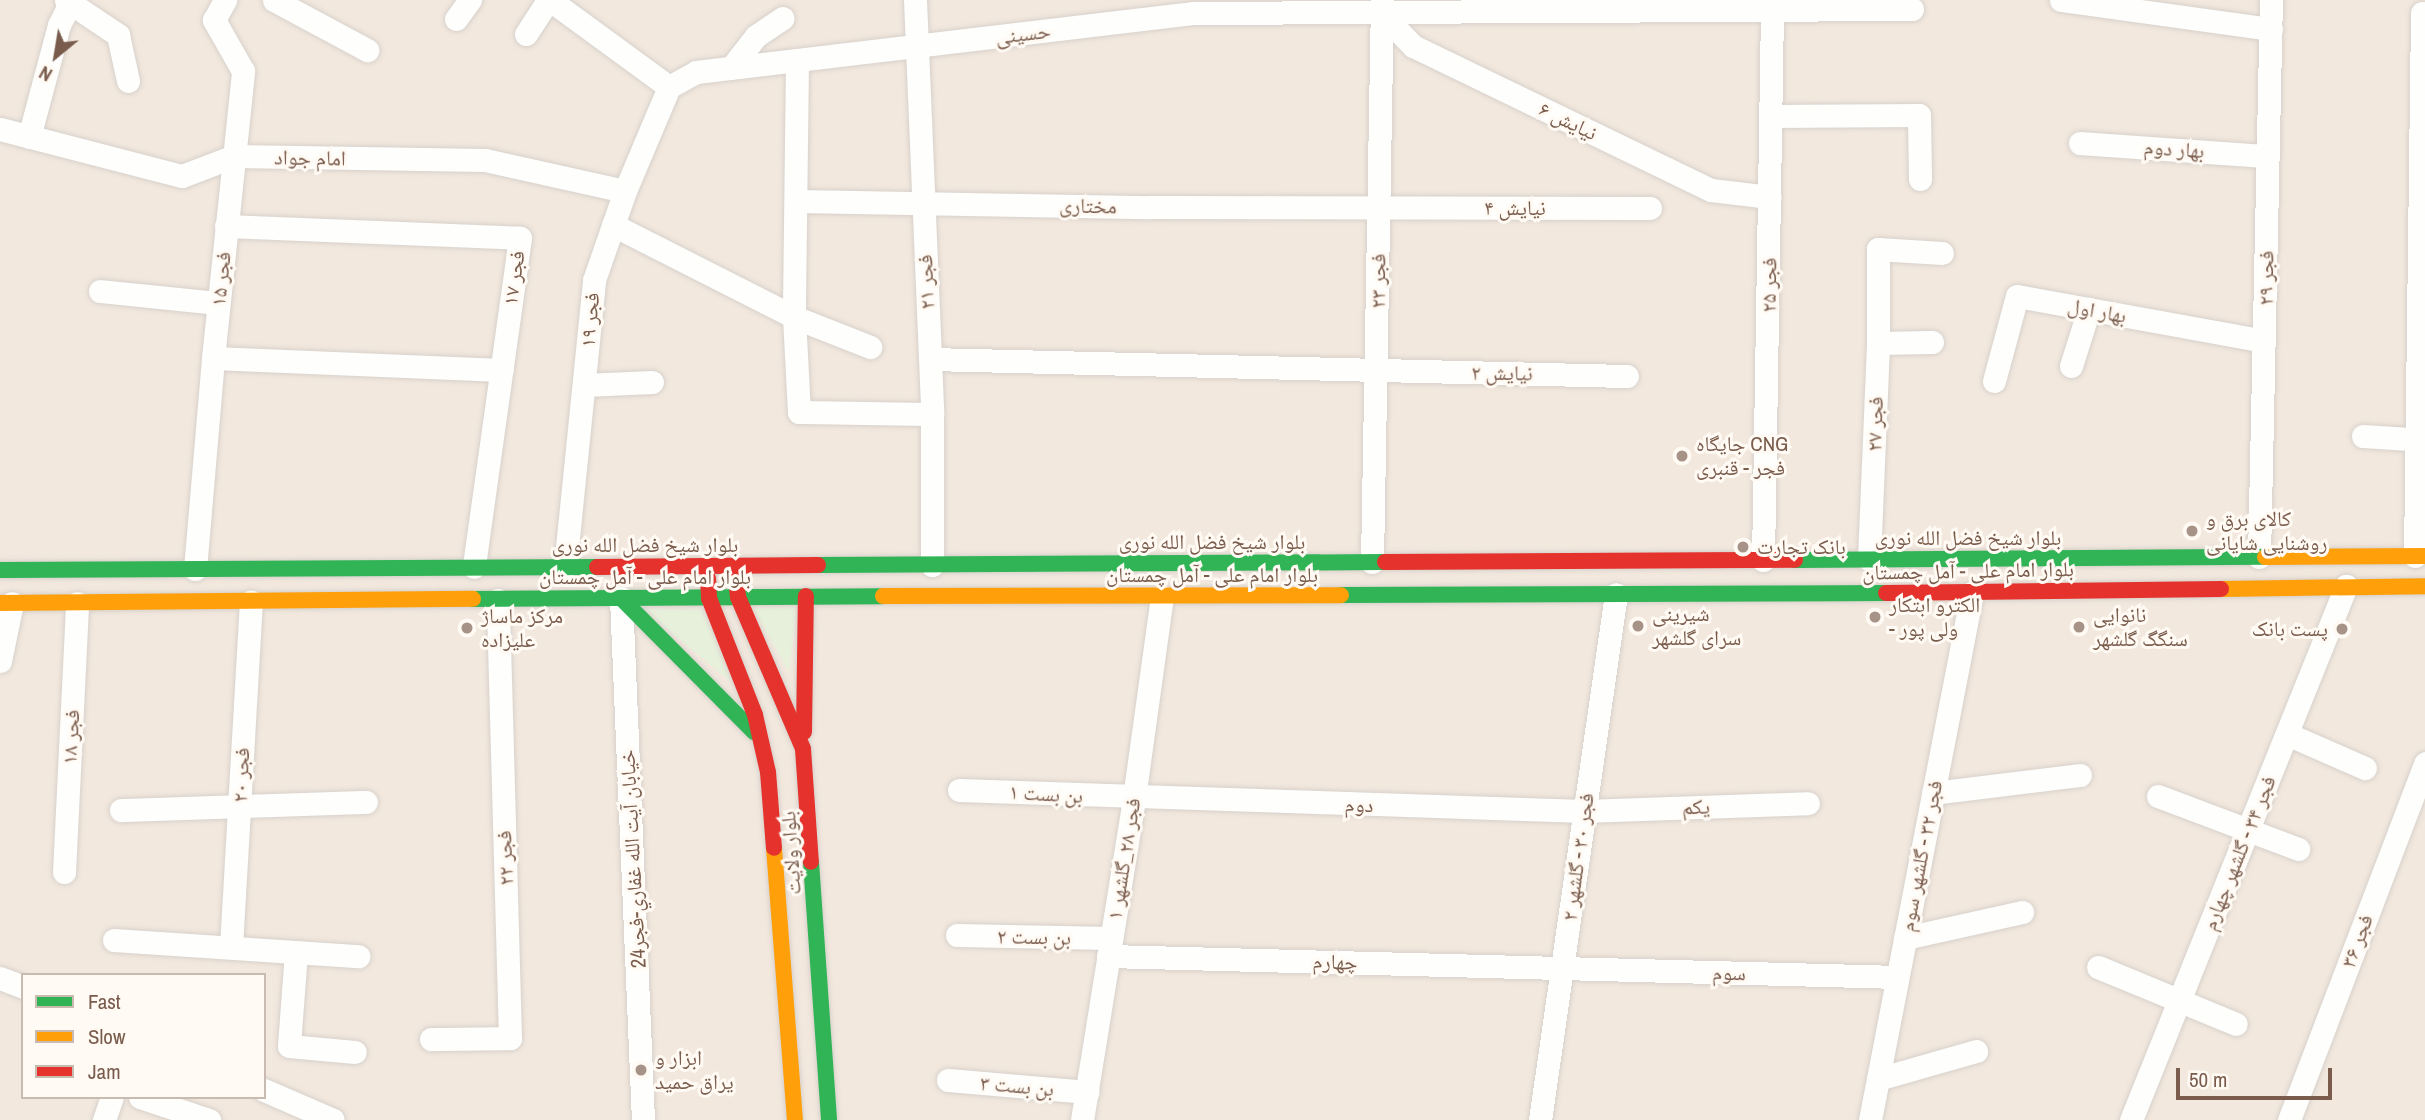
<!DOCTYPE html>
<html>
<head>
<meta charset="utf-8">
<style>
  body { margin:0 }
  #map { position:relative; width:2425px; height:1120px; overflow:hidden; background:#f9f5f0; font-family:"Archivo Narrow","Noto Naskh Arabic",sans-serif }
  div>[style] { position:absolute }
  .residential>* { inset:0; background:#f2e8de }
  .green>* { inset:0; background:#e7f0db }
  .roads { filter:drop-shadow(0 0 2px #d7d1cb) drop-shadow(0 0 2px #d7d1cb) }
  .street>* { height:23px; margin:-11.5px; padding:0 11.5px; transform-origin:11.5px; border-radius:11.5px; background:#fefefd }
  .fast>* { height:16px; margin:-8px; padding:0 8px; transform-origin:8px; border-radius:8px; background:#30b455 }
  .slow>* { height:16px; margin:-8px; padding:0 8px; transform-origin:8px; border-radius:8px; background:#ff9f0a }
  .jam>* { height:16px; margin:-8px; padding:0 8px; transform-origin:8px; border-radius:8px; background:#e5322d }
  .dots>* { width:19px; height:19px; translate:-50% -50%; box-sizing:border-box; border:4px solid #fffaf3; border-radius:50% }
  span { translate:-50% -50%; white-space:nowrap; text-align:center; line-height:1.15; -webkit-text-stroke:6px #fffaf3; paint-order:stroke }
  .street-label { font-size:21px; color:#7a5c4d }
  .poi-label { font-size:21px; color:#7a5c4d }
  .left { translate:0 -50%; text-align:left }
  .right { translate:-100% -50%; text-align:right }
  .legend { position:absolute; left:21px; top:973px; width:245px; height:126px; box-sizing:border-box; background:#fffaf3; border:2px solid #cabbb1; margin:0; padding:9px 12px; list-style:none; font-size:21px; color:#7a5c4d }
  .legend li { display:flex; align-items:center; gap:14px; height:35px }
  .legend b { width:35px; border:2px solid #cabbb1 }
  .north { position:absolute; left:21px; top:21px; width:70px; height:70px; -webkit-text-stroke:5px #fffaf3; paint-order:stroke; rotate:210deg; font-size:19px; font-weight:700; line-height:28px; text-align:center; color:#7a5c4d }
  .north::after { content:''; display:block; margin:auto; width:24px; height:32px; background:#7a5c4d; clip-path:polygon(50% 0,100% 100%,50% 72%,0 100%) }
  .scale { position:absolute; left:2176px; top:1068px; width:156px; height:32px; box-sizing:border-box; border:4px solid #7a5c4d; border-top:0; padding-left:9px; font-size:21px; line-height:24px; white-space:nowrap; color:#7a5c4d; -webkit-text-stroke:5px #fffaf3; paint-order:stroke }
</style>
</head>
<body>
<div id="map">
  <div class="residential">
    <i style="clip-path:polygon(evenodd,0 0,2425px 0,2425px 1120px,0 1120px,0 0,23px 975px,264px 975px,264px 1097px,23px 1097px,23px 975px)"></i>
  </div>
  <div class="green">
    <i style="clip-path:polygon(797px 607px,789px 672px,753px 608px)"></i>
    <i style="clip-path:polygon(643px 609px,702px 609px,732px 683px)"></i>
  </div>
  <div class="roads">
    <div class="street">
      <i style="left:66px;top:0;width:63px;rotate:33.9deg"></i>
      <i style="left:118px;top:35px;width:47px;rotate:77.7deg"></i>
      <i style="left:274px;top:0;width:106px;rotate:28.3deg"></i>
      <i style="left:550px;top:0;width:147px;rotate:36.2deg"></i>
      <i style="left:915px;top:0;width:414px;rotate:87.6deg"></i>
      <i style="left:932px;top:414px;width:151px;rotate:90deg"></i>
      <i style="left:2061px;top:0;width:212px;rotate:7.9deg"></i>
      <i style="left:1381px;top:13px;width:46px;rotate:45.9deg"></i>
      <i style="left:1413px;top:46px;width:331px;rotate:25.8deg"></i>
      <i style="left:1711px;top:190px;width:59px;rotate:6.8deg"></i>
      <i style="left:456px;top:19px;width:24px;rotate:-54deg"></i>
      <i style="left:526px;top:34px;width:40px;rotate:-57.1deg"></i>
      <i style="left:797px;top:60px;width:257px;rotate:90.7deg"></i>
      <i style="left:794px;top:317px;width:95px;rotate:87deg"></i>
      <i style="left:799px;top:412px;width:133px;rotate:0.9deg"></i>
      <i style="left:731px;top:68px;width:41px;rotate:-52deg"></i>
      <i style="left:756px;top:36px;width:32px;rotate:-34deg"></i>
      <i style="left:669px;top:87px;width:31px;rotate:-29deg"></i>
      <i style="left:696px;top:72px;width:500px;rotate:-6.77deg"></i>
      <i style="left:1193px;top:13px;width:719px;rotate:-0.32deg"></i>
      <i style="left:1771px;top:116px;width:148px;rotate:-0.4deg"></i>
      <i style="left:1919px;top:115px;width:64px;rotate:89.1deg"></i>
      <i style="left:0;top:129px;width:188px;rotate:14.5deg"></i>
      <i style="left:182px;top:176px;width:56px;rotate:-21deg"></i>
      <i style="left:234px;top:156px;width:251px;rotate:0.9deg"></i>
      <i style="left:485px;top:160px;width:143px;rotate:12.5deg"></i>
      <i style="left:29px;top:137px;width:116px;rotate:-75deg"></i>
      <i style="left:59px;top:25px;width:28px;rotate:-63deg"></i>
      <i style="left:2080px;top:143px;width:188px;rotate:4deg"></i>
      <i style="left:797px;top:201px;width:352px;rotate:1deg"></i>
      <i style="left:1149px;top:207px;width:501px;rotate:0.11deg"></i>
      <i style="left:613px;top:225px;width:203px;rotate:26.9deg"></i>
      <i style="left:794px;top:317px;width:82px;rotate:21.5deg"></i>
      <i style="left:226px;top:226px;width:294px;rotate:2.3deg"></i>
      <i style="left:520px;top:238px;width:332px;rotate:98deg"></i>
      <i style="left:100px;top:291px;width:119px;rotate:5.8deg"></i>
      <i style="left:1878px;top:343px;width:94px;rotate:-90deg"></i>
      <i style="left:1878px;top:249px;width:64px;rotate:3.6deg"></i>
      <i style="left:213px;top:358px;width:289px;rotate:2.4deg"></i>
      <i style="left:930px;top:359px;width:697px;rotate:1.4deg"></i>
      <i style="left:2071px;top:366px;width:60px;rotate:-72.5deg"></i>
      <i style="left:1994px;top:381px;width:88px;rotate:-74.9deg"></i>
      <i style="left:2017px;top:296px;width:251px;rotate:10.3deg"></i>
      <i style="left:584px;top:385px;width:68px;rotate:-2.5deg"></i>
      <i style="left:2363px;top:436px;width:62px;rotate:3.7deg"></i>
      <i style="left:2415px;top:556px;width:543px;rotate:-89.26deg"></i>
      <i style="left:2259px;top:557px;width:557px;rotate:-88.77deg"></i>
      <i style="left:1869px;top:559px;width:216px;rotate:-87.6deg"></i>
      <i style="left:1878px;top:343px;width:54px;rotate:-1.1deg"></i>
      <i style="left:1763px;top:560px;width:549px;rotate:-89.06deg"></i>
      <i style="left:1372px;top:562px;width:562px;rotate:-88.98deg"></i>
      <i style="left:565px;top:567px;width:288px;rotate:-84.2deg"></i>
      <i style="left:594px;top:280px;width:94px;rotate:-70.8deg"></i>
      <i style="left:625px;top:191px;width:113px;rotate:-67.1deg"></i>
      <i style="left:195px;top:569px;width:212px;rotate:-85.1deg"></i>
      <i style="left:213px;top:358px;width:289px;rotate:-84deg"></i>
      <i style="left:243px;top:71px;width:59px;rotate:-119.6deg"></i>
      <i style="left:214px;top:20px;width:23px;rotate:-61deg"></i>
      <i style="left:621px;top:598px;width:522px;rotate:87.59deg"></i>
      <i style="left:0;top:661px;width:59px;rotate:-78.3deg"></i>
      <i style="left:2287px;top:734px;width:85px;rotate:23.6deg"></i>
      <i style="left:959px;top:790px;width:625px;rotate:1.92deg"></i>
      <i style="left:1584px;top:811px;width:224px;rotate:-2deg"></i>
      <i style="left:1933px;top:793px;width:148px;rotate:-7deg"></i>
      <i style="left:2158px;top:796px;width:150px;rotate:20.7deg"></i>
      <i style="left:121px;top:810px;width:245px;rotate:-1.9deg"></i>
      <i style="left:64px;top:872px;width:269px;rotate:-87.2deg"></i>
      <i style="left:957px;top:935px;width:154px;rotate:1.1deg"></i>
      <i style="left:1905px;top:938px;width:120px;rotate:-12.5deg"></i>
      <i style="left:114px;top:940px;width:245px;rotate:3.8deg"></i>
      <i style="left:231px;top:947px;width:346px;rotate:-86.7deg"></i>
      <i style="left:296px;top:952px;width:94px;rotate:94.3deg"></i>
      <i style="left:289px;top:1046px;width:66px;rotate:5.2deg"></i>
      <i style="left:1108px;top:956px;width:789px;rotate:1.52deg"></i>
      <i style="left:2098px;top:967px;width:149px;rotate:22.4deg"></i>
      <i style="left:0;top:978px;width:25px;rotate:21deg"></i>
      <i style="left:431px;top:1039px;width:79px;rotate:-0.7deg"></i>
      <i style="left:510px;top:1038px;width:438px;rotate:-91.6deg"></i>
      <i style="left:1878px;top:1079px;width:102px;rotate:-15.9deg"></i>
      <i style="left:948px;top:1080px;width:140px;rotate:4.9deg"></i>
      <i style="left:264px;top:1090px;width:75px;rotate:23.5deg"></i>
      <i style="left:140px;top:1097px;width:73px;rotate:18.4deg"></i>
      <i style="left:104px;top:1120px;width:24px;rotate:-71deg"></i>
      <i style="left:1082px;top:1120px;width:326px;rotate:-80.8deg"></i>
      <i style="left:1134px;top:798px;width:203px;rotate:-82.1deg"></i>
      <i style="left:1540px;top:1120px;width:531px;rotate:-81.78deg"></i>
      <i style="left:1870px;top:1120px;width:537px;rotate:-79.05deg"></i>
      <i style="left:2131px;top:1120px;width:576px;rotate:-68.07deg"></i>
      <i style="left:2289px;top:1120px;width:382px;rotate:-69.1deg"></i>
    </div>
    <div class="fast">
      <i style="left:1795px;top:560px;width:470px;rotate:-0.4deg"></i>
      <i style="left:818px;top:565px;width:567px;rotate:-0.3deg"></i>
      <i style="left:0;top:570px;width:597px;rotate:-0.29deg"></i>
      <i style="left:1341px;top:595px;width:545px;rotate:-0.21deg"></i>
      <i style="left:621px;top:598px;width:189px;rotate:45.2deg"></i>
      <i style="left:473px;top:599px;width:410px;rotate:-0.4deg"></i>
      <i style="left:811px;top:862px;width:259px;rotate:86deg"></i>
    </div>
    <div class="slow">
      <i style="left:2265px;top:557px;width:160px;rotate:-0.4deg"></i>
      <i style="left:2221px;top:589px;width:204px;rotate:-0.8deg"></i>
      <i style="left:883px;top:596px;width:458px;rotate:-0.1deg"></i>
      <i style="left:0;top:603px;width:473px;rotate:-0.5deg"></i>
      <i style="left:774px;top:848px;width:273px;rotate:85.6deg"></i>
    </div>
    <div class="jam">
      <i style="left:1385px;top:562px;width:410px;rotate:-0.3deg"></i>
      <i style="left:597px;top:567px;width:221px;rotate:-0.5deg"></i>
      <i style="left:708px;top:578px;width:20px;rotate:87deg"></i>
      <i style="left:709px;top:598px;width:126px;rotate:68.5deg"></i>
      <i style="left:755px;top:715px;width:58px;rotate:77.2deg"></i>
      <i style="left:768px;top:772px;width:76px;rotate:85.5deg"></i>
      <i style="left:736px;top:578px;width:19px;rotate:84deg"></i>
      <i style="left:738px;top:597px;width:165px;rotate:66.8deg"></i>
      <i style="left:803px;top:749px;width:113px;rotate:86deg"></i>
      <i style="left:1886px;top:593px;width:335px;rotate:-0.7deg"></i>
      <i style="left:804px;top:732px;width:136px;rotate:-89.2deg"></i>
    </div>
  </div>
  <div class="dots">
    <i style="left:1682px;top:456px;background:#a69286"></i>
    <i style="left:2192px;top:531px;background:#a69286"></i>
    <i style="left:1743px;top:547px;background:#a69286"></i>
    <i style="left:1875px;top:617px;background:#a69286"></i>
    <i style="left:1638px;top:626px;background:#a69286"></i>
    <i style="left:2079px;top:627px;background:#a69286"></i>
    <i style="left:467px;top:628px;background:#a69286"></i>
    <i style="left:2342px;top:629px;background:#a69286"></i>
    <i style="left:641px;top:1070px;background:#a69286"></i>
  </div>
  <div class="street-label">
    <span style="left:1023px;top:34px;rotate:-7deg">حسینی</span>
    <span style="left:1568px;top:121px;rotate:26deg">نیایش ۶</span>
    <span style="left:2174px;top:149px;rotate:4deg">بهار دوم</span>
    <span style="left:310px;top:158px;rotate:1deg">امام جواد</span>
    <span style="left:1088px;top:206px;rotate:1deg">مختاری</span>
    <span style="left:1515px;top:208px">نیایش ۴</span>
    <span style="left:514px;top:278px;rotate:-82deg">فجر ۱۷</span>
    <span style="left:2266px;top:278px;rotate:-89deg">فجر ۲۹</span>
    <span style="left:221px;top:279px;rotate:-84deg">فجر ۱۵</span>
    <span style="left:1378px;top:281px;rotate:-89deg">فجر ۲۳</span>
    <span style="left:926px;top:282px;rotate:-92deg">فجر ۲۱</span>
    <span style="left:1769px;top:285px;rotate:-89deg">فجر ۲۵</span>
    <span style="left:2097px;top:311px;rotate:10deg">بهار اول</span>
    <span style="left:590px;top:320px;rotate:-85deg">فجر ۱۹</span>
    <span style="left:1502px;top:373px;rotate:1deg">نیایش ۲</span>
    <span style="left:1875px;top:424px;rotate:-88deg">فجر ۲۷</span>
    <span style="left:1968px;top:538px">بلوار شیخ فضل الله نوری</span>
    <span style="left:1212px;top:542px">بلوار شیخ فضل الله نوری</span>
    <span style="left:645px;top:545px">بلوار شیخ فضل الله نوری</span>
    <span style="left:1968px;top:571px;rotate:-1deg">بلوار امام علی - آمل چمستان</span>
    <span style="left:1212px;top:575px">بلوار امام علی - آمل چمستان</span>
    <span style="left:645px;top:577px">بلوار امام علی - آمل چمستان</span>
    <span style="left:71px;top:737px;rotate:-87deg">فجر ۱۸</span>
    <span style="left:241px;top:775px;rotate:-87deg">فجر ۲۰</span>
    <span style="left:1046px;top:794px;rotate:3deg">بن بست ۱</span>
    <span style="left:1359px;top:805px;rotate:2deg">دوم</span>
    <span style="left:1696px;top:807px;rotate:-2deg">یکم</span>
    <span style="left:791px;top:853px;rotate:-94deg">بلوار ولایت</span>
    <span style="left:2239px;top:853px;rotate:-68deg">فجر ۳۴ - گلشهر چهارم</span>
    <span style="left:1921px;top:856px;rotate:-79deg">فجر ۳۲ - گلشهر سوم</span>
    <span style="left:1578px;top:857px;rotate:-82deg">فجر ۳۰ - گلشهر ۲</span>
    <span style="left:505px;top:858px;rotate:-92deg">فجر ۲۲</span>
    <span style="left:633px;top:859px;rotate:-93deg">خيابان آيت الله غفاري-فجر24</span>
    <span style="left:1124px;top:859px;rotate:-81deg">فجر ۲۸_گلشهر ۱</span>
    <span style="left:1034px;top:937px;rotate:1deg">بن بست ۲</span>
    <span style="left:2357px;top:941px;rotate:-69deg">فجر ۳۶</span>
    <span style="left:1335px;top:962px;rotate:2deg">چهارم</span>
    <span style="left:1729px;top:973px;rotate:1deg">سوم</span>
    <span style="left:1017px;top:1086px;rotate:5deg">بن بست ۳</span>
  </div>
  <div class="poi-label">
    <span class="left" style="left:1696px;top:456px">جایگاه CNG<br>فجر - قنبری</span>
    <span class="left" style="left:2206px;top:531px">کالای برق و<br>روشنایی شایانی</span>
    <span class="left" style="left:1757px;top:547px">بانک تجارت</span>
    <span class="left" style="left:1889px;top:617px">الکترو ابتکار<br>- ولی پور</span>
    <span class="left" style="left:1652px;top:626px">شیرینی<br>سرای گلشهر</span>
    <span class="left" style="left:2093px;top:627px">نانوایی<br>سنگگ گلشهر</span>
    <span class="left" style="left:481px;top:628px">مرکز ماساژ<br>علیزاده</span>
    <span class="right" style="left:2328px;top:629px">پست بانک</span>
    <span class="left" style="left:655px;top:1070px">ابزار و<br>یراق حمید</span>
  </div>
  <ul class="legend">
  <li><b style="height:9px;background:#30b455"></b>Fast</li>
  <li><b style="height:9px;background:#ff9f0a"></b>Slow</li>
  <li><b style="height:9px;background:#e5322d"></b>Jam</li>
  </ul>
  <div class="north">N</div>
  <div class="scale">50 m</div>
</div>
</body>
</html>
